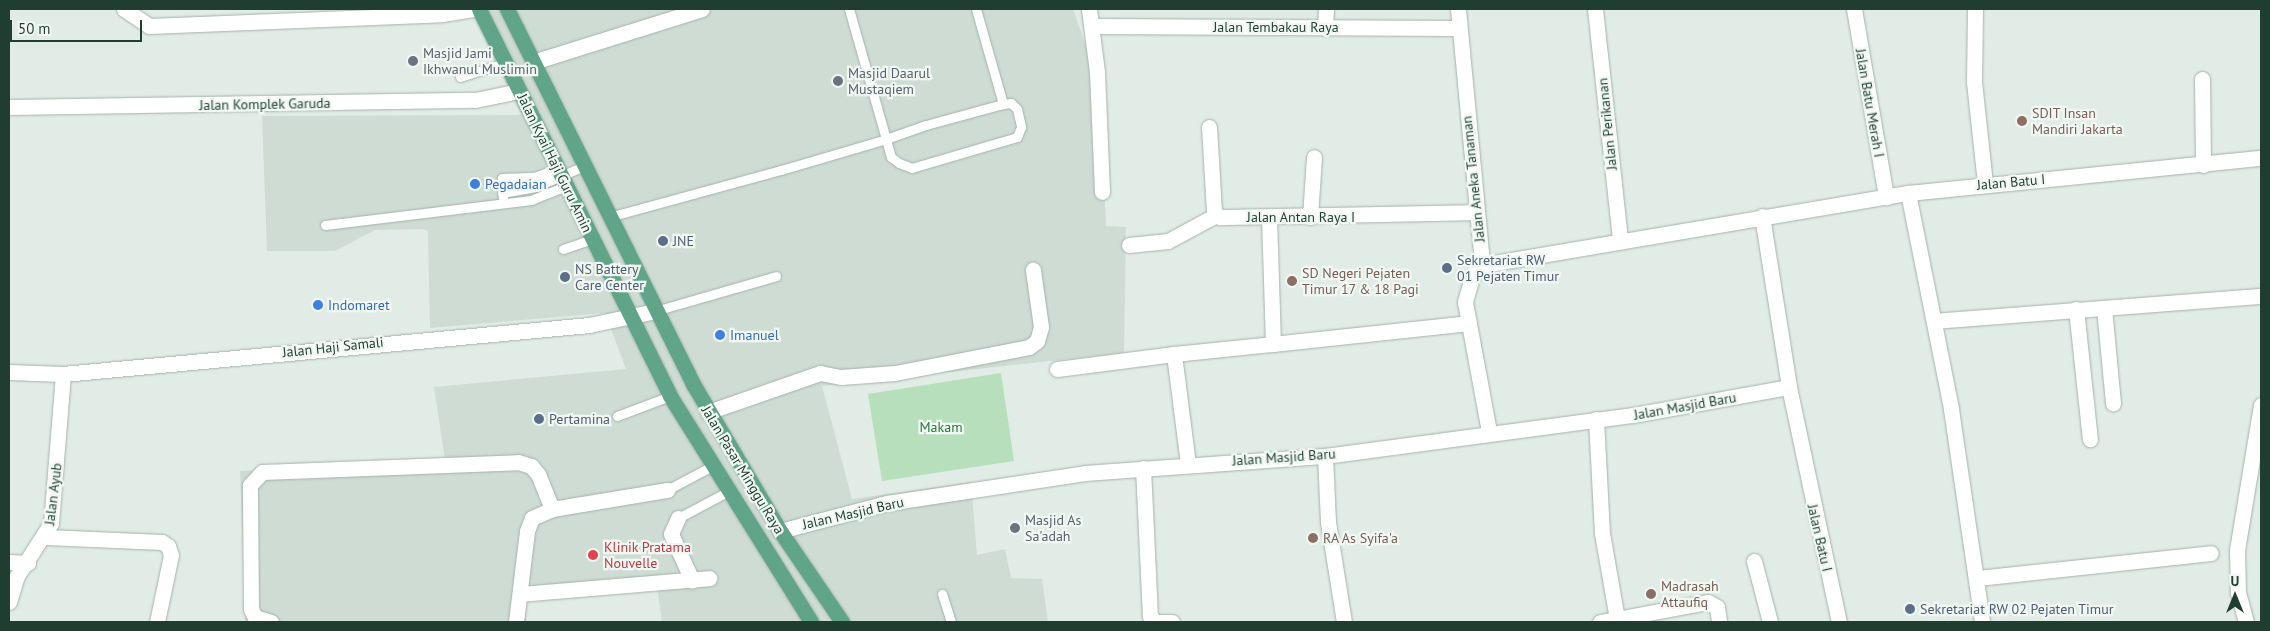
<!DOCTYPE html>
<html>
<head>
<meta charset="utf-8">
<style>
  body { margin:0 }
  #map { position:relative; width:2270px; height:631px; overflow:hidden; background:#e0ece5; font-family:"PT Sans",sans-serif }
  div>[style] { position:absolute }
  .built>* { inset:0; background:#cedcd3 }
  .green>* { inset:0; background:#b7dfbb }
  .roads { filter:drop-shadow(0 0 1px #a2b4ab) drop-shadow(0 0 1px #a2b4ab) }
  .service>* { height:9px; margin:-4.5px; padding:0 4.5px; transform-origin:4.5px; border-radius:4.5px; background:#fff }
  .minor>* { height:15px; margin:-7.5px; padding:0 7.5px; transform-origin:7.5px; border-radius:7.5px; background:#fff }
  .tertiary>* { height:15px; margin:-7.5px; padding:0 7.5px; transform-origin:7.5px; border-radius:7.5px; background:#fff }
  .primary>* { height:15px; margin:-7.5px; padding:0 7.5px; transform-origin:7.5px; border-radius:7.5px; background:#61a588 }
  .dots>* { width:14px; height:14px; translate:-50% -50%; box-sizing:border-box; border:2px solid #f1f8f3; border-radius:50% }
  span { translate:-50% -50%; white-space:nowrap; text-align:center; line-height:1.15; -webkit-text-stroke:4.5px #f1f8f3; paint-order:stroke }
  .street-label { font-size:14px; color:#1f3e31 }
  .worship-label { font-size:14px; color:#5b616d }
  .left { translate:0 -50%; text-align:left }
  .education-label { font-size:14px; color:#785e54 }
  .shop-label { font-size:14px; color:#366cbe }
  .service-label { font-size:14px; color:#4e5e75 }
  .park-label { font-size:14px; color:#267838 }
  .health-label { font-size:14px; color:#be3a42 }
  .frame { position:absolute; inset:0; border:10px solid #1f3e31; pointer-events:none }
  .north { position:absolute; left:2210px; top:571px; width:50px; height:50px; -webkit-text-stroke:4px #f1f8f3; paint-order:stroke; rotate:0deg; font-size:14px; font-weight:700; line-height:20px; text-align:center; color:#1f3e31 }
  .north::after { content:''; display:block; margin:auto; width:18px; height:22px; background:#1f3e31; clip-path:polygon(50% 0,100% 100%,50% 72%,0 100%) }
  .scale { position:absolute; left:10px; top:20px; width:132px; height:22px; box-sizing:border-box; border:2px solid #1f3e31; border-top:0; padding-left:6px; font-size:15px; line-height:18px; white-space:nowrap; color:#1f3e31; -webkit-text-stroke:4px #f1f8f3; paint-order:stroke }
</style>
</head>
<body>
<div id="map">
  <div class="built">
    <i style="clip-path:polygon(471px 9px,1073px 9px,1100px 87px,1106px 226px,1126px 227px,1124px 353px,822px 386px,852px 499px,971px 482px,977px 555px,1005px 549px,1011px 578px,1042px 579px,1048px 622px,662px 622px,656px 580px,527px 588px,526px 622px,245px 622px,240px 471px,445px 460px,434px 387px,626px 369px,605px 313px,430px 328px,428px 231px,423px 229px,375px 230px,335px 251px,267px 251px,262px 116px,521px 115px)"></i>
  </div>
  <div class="green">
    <i style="clip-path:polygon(1001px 373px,1014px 461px,882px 481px,868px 394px)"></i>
  </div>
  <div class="roads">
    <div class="service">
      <i style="left:976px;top:9px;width:99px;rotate:74.1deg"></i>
      <i style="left:460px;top:77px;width:47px;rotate:-17.3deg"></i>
      <i style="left:502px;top:193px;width:34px;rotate:-10deg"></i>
      <i style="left:535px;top:187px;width:53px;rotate:-23.2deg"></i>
      <i style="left:503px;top:198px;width:20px;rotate:-93deg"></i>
      <i style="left:502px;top:178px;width:33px;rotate:-2deg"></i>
      <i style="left:535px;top:177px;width:24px;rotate:-22deg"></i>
      <i style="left:609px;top:217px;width:178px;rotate:-15.3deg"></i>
      <i style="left:781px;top:170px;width:109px;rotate:-16.4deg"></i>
      <i style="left:886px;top:139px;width:42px;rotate:-19.3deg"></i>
      <i style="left:926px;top:125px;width:80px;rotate:-15.3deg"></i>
      <i style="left:1003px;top:104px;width:8px;rotate:-7deg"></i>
      <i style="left:1011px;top:103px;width:8px;rotate:45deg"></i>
      <i style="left:1017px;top:109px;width:18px;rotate:77deg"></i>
      <i style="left:1021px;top:127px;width:11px;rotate:112deg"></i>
      <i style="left:1017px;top:137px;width:109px;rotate:163.6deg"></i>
      <i style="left:912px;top:168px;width:14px;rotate:-159deg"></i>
      <i style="left:899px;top:163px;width:10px;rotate:-143deg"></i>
      <i style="left:891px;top:157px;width:19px;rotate:-106deg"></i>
      <i style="left:886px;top:139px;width:135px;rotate:-105.9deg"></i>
      <i style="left:325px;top:225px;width:208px;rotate:-6.9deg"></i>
      <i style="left:531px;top:200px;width:38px;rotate:-22deg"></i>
      <i style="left:563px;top:249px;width:31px;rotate:-19deg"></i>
      <i style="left:655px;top:311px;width:126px;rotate:-16.1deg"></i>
      <i style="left:617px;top:416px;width:57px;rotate:-20.7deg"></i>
      <i style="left:667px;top:490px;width:51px;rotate:-28.1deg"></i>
      <i style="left:678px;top:518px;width:55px;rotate:-28deg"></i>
      <i style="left:942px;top:594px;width:29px;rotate:72deg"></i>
    </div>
    <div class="minor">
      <i style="left:124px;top:9px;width:30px;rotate:34deg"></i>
      <i style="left:149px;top:26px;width:293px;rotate:-2.3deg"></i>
      <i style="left:442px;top:14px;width:30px;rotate:-9deg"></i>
      <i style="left:1089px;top:9px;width:64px;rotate:82.8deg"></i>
      <i style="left:1097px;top:72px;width:120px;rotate:87.6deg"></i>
      <i style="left:1458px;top:9px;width:257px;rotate:84.6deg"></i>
      <i style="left:1482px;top:265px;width:16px;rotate:130deg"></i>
      <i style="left:1472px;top:277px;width:26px;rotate:106deg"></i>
      <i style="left:1465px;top:302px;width:131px;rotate:79.5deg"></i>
      <i style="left:1595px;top:9px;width:232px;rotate:83.8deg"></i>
      <i style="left:1854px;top:9px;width:191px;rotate:80.3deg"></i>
      <i style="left:1975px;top:9px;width:73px;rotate:90.8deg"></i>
      <i style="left:1974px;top:82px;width:102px;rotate:83.8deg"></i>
      <i style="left:1094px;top:26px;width:364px;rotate:0.3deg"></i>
      <i style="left:1325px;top:28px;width:19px;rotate:-87deg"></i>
      <i style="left:533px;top:62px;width:177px;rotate:-17.4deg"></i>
      <i style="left:2202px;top:79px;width:86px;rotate:89.3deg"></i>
      <i style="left:9px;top:107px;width:466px;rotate:-0.9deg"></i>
      <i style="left:475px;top:100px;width:45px;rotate:-11.6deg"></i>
      <i style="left:1209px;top:127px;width:85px;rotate:86.6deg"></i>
      <i style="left:1214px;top:212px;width:8px;rotate:40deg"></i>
      <i style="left:1220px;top:217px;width:256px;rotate:-1.1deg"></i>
      <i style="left:1908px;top:193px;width:220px;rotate:78.7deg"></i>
      <i style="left:1951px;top:409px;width:215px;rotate:81.7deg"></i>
      <i style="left:1762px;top:216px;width:173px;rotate:81deg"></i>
      <i style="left:1789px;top:387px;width:240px;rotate:78deg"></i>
      <i style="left:1310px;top:217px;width:60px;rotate:-86.2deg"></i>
      <i style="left:1129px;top:245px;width:39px;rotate:-6deg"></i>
      <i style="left:1168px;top:241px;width:55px;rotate:-28.4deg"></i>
      <i style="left:1482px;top:265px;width:432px;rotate:-9.6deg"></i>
      <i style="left:1908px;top:193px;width:355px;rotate:-5.7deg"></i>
      <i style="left:2104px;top:308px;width:96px;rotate:84.6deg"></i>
      <i style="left:2076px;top:309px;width:131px;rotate:83.9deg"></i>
      <i style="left:1934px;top:321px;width:328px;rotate:-4.4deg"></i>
      <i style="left:1273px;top:344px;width:197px;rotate:-6.1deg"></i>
      <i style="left:1057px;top:369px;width:118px;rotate:-7.3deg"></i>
      <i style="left:708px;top:412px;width:119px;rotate:-19.2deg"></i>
      <i style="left:820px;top:373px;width:21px;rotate:11deg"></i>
      <i style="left:841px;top:377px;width:54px;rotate:-4.2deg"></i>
      <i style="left:895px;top:373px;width:136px;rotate:-11deg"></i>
      <i style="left:1029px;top:347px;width:10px;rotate:-37deg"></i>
      <i style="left:1037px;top:341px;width:15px;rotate:-74deg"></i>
      <i style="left:1041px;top:327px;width:58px;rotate:-98deg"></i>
      <i style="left:1596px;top:419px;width:114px;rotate:87deg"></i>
      <i style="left:1602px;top:533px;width:87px;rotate:80.1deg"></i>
      <i style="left:1325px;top:456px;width:66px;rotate:87.4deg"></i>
      <i style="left:1328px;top:522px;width:101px;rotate:80.9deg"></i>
      <i style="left:1188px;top:464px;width:111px;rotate:-97.3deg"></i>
      <i style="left:1174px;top:354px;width:100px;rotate:-5.8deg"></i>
      <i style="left:1273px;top:344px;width:126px;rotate:-91.8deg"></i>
      <i style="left:1143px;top:468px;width:148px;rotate:87.3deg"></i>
      <i style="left:1150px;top:616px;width:8px;rotate:50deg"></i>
      <i style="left:1155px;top:622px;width:17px"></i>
      <i style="left:678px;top:518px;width:17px;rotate:114deg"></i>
      <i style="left:671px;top:534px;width:51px;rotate:65.5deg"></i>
      <i style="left:780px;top:531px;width:111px;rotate:-14.7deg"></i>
      <i style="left:887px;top:503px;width:200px;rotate:-8.6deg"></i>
      <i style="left:1085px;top:473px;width:241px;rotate:-4.1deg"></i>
      <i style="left:1325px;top:456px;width:311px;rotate:-7.6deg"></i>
      <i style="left:1633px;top:415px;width:158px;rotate:-10.2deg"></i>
      <i style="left:46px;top:537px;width:116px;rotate:2.5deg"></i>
      <i style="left:162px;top:542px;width:7px;rotate:34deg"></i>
      <i style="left:168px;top:546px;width:9px;rotate:72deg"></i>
      <i style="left:171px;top:555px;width:68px;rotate:101.8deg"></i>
      <i style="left:1754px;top:561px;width:63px;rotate:75.3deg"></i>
      <i style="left:9px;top:562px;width:19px;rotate:3deg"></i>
      <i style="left:1978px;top:578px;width:234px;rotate:-6.1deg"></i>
      <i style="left:520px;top:594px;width:190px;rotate:-4.8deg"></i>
      <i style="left:9px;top:602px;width:27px;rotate:-73deg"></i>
      <i style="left:17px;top:576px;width:63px;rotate:-57.3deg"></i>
      <i style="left:51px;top:523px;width:149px;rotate:-85.4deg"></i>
      <i style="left:271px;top:622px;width:17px;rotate:-163deg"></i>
      <i style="left:255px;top:617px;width:9px;rotate:-117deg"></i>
      <i style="left:251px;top:609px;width:124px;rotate:-90.5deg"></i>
      <i style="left:250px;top:485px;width:18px;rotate:-47deg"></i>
      <i style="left:262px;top:472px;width:256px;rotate:-2.2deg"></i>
      <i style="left:518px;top:462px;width:14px;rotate:17deg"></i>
      <i style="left:531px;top:466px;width:11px;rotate:49deg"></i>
      <i style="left:538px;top:474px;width:38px;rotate:68deg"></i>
      <i style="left:552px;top:509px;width:117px;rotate:-9.4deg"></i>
      <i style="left:516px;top:622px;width:92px;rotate:-83.1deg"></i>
      <i style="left:527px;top:531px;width:14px;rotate:-69deg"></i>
      <i style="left:532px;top:518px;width:22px;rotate:-24deg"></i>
      <i style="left:1600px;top:622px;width:110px;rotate:-10.5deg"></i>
      <i style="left:1708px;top:602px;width:10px;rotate:29deg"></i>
      <i style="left:1717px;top:607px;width:15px;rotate:82deg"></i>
      <i style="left:2246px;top:622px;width:30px;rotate:-105deg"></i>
      <i style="left:2238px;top:593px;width:43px;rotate:-91.3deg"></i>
      <i style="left:2237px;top:550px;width:147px;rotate:-80.6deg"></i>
    </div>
    <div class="tertiary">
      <i style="left:9px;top:372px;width:54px;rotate:2.1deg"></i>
      <i style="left:63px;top:374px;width:528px;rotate:-5.32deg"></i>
      <i style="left:589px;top:325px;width:67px;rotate:-12deg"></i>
    </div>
    <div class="primary">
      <i style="left:479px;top:9px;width:432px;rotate:63.7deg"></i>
      <i style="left:670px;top:396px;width:266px;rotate:58deg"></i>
      <i style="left:507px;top:9px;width:419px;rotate:63.6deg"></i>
      <i style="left:693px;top:384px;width:171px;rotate:59.4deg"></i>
      <i style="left:780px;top:531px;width:110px;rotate:55.7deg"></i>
    </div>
  </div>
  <div class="dots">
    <i style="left:413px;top:61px;background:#6b7280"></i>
    <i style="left:838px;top:81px;background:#6b7280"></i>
    <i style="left:2022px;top:121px;background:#8d6e63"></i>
    <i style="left:475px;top:184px;background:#3f7fe0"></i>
    <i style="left:663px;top:241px;background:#5c6f8a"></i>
    <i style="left:1447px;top:268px;background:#5c6f8a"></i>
    <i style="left:565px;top:277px;background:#5c6f8a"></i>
    <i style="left:1292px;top:281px;background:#8d6e63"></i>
    <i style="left:318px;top:305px;background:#3f7fe0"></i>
    <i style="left:720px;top:335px;background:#3f7fe0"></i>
    <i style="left:539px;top:419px;background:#5c6f8a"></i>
    <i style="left:1015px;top:528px;background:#6b7280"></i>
    <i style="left:1313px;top:538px;background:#8d6e63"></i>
    <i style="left:593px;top:555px;background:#e0444e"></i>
    <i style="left:1651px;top:594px;background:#8d6e63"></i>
    <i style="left:1910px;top:609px;background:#5c6f8a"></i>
  </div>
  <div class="street-label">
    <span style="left:1276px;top:27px">Jalan Tembakau Raya</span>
    <span style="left:1870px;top:103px;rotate:80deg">Jalan Batu Merah I</span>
    <span style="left:265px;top:104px;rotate:-1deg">Jalan Komplek Garuda</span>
    <span style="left:1607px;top:124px;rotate:-96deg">Jalan Perikanan</span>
    <span style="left:555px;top:163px;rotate:64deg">Jalan Kyai Haji Guru Amin</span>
    <span style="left:1473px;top:179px;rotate:-96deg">Jalan Aneka Tanaman</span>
    <span style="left:2011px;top:182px;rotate:-5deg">Jalan Batu I</span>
    <span style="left:1301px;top:217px">Jalan Antan Raya I</span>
    <span style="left:333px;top:347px;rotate:-6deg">Jalan Haji Samali</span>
    <span style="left:1685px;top:406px;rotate:-10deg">Jalan Masjid Baru</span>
    <span style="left:1284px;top:457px;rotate:-4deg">Jalan Masjid Baru</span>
    <span style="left:743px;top:470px;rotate:59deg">Jalan Pasar Minggu Raya</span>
    <span style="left:53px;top:494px;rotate:-83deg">Jalan Ayub</span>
    <span style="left:853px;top:513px;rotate:-13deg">Jalan Masjid Baru</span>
    <span style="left:1820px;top:538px;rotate:77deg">Jalan Batu I</span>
  </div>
  <div class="worship-label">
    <span class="left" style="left:423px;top:61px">Masjid Jami<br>Ikhwanul Muslimin</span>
    <span class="left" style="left:848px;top:81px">Masjid Daarul<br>Mustaqiem</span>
    <span class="left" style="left:1025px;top:528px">Masjid As<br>Sa'adah</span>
  </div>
  <div class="education-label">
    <span class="left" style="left:2032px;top:121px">SDIT Insan<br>Mandiri Jakarta</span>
    <span class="left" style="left:1302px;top:281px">SD Negeri Pejaten<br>Timur 17 &amp; 18 Pagi</span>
    <span class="left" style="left:1323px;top:538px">RA As Syifa'a</span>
    <span class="left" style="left:1661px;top:594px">Madrasah<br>Attaufiq</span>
  </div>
  <div class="shop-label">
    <span class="left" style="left:485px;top:184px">Pegadaian</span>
    <span class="left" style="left:328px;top:305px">Indomaret</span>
    <span class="left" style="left:730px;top:335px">Imanuel</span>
  </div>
  <div class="service-label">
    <span class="left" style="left:673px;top:241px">JNE</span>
    <span class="left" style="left:1457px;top:268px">Sekretariat RW<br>01 Pejaten Timur</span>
    <span class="left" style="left:575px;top:277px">NS Battery<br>Care Center</span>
    <span class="left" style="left:549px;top:419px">Pertamina</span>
    <span class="left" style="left:1920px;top:609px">Sekretariat RW 02 Pejaten Timur</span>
  </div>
  <div class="park-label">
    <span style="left:941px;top:427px">Makam</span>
  </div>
  <div class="health-label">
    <span class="left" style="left:604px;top:555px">Klinik Pratama<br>Nouvelle</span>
  </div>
  <div class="frame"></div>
  <div class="north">U</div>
  <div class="scale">50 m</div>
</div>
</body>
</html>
